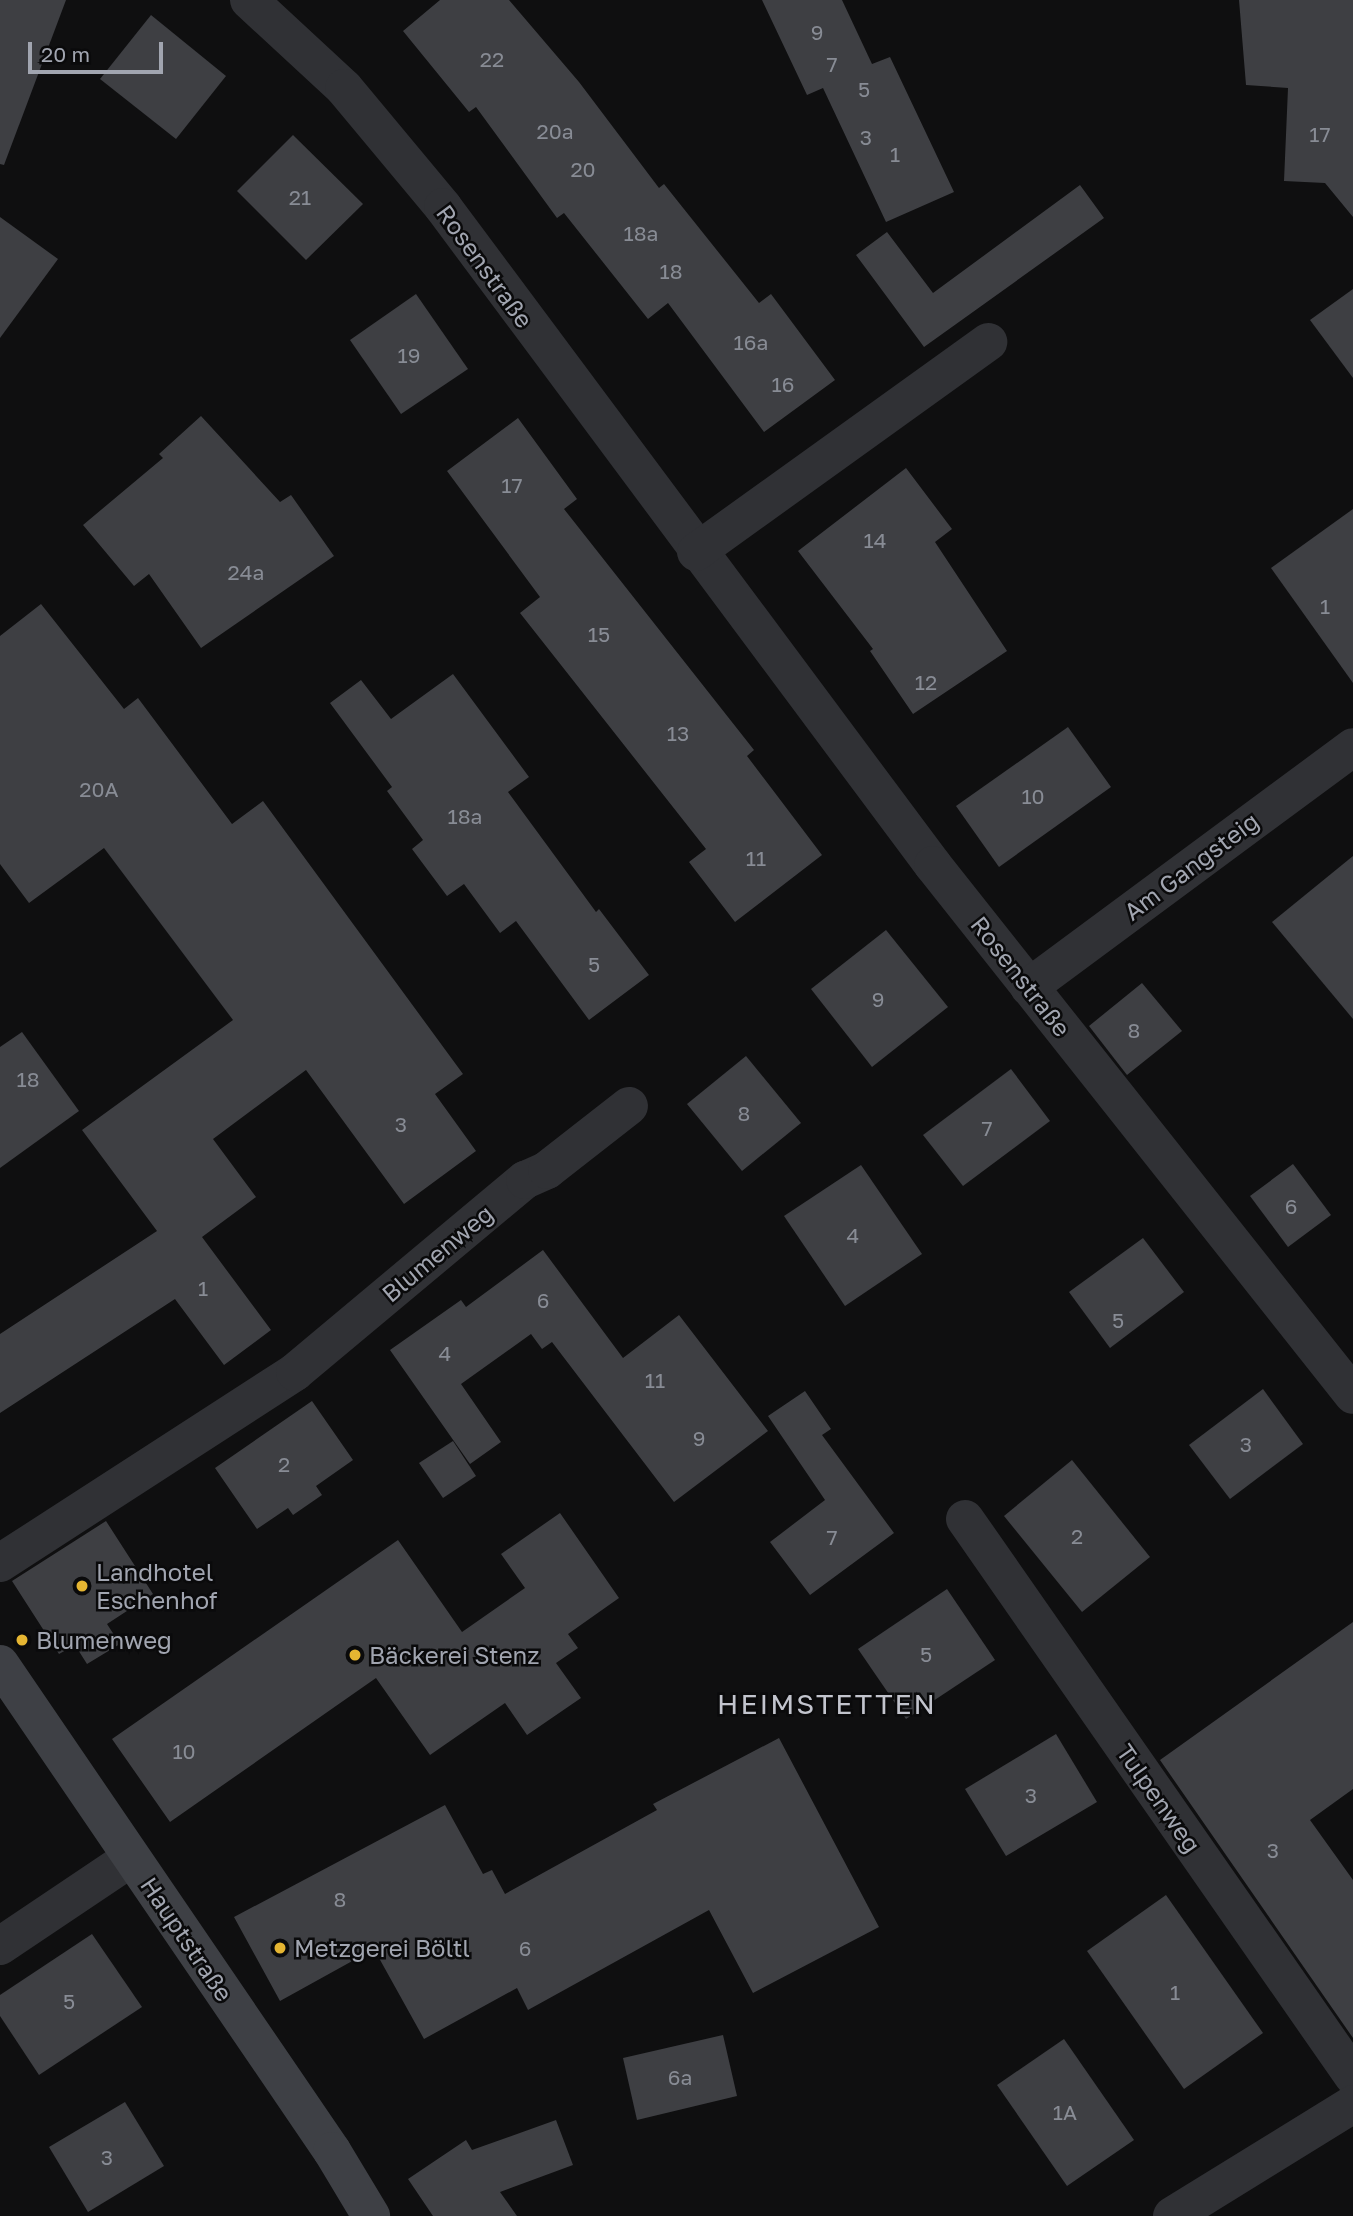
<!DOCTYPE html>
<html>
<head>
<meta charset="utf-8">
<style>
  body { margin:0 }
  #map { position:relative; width:1353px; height:2216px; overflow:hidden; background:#0f0f10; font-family:"Golos Text",sans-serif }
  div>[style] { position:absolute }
  .building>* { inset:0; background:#3e3f43 }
  .street>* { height:38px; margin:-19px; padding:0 19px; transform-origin:19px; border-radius:19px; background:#303135 }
  .secondary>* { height:38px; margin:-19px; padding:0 19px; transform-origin:19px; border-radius:19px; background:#3e4045 }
  .dots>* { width:19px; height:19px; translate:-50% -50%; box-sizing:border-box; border:4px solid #0a0a0b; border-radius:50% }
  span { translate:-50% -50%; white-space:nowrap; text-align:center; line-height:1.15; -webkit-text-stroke:5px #0a0a0b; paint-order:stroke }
  .number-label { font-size:21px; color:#888c95 }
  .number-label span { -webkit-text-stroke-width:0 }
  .street-label { font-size:24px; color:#a1a5b0 }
  .poi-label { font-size:24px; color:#a1a5b0 }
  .left { translate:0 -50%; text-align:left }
  .quarter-label { font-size:28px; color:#c2c4cd; letter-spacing:2px }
  .scale { position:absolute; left:28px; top:42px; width:135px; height:32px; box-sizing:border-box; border:4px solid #a1a5b0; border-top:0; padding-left:9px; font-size:21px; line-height:24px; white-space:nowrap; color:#a1a5b0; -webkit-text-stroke:5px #0a0a0b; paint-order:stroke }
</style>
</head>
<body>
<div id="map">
  <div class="building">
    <i style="clip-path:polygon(0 0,66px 0,4px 165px,0 164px)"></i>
    <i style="clip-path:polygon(440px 0,509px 0,579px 82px,659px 188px,664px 184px,759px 303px,771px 294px,835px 380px,764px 432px,668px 303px,648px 319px,564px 213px,557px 218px,476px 107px,469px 112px,403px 31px)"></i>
    <i style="clip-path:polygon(762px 0,842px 0,872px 64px,890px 57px,954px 192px,886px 222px,823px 88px,807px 95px)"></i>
    <i style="clip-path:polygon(1239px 0,1353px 0,1353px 217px,1325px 183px,1284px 181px,1288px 88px,1246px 85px)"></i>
    <i style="clip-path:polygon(151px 15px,226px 76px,176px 139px,100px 79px)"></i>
    <i style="clip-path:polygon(293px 135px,363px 204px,306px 260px,237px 191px)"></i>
    <i style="clip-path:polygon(1080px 185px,1104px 218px,924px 347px,856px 255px,887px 232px,933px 293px)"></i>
    <i style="clip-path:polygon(0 217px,58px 259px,0 338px)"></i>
    <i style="clip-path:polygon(1353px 289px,1353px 378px,1310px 320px)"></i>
    <i style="clip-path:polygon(416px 294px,468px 369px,401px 414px,350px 340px)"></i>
    <i style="clip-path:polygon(201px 416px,280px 502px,291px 495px,334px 556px,201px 648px,149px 574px,134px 586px,83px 525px,163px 458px,159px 454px)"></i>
    <i style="clip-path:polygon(518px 418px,577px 499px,564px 509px,754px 750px,747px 756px,822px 855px,735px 922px,689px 862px,706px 849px,520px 613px,540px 597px,447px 471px)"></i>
    <i style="clip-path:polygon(906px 468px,952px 529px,935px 542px,1007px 651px,913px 714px,870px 651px,873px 649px,798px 551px)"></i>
    <i style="clip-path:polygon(1353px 509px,1353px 683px,1271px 568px)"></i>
    <i style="clip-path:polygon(41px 604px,124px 709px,138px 698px,232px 824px,263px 801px,463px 1074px,435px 1094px,476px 1151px,404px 1204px,306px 1070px,213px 1139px,256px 1197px,202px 1237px,271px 1330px,224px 1365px,175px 1299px,0 1413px,0 1334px,157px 1231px,82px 1130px,233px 1020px,104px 848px,29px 903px,0 864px,0 636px)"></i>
    <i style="clip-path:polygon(453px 674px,529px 777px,508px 792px,596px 912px,599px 909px,649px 975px,589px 1020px,516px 921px,500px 933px,464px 884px,447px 896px,412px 849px,423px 840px,387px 791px,392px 787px,330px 703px,361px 680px,391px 719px)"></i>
    <i style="clip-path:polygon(1068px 727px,1111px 787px,999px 867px,956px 806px)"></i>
    <i style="clip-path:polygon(1353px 856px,1353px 1019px,1272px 922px)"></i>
    <i style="clip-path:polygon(886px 930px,948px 1007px,872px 1067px,811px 989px)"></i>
    <i style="clip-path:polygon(1142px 983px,1182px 1031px,1127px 1075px,1089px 1026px)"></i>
    <i style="clip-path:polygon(22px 1032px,79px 1111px,0 1168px,0 1047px)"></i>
    <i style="clip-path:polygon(746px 1056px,801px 1123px,742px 1171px,687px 1104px)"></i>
    <i style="clip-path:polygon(1011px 1069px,1050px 1121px,963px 1186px,923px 1135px)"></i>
    <i style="clip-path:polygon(1293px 1164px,1331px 1215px,1288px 1247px,1250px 1196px)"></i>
    <i style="clip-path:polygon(861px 1165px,922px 1254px,845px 1306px,784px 1216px)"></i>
    <i style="clip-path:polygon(1143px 1238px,1184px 1292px,1110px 1348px,1069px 1292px)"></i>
    <i style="clip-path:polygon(543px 1250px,623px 1358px,679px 1315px,768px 1431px,674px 1502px,552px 1342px,542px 1349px,531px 1334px,461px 1384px,501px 1442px,470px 1464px,390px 1350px,461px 1300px,466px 1307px)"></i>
    <i style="clip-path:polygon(1263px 1389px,1303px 1444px,1230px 1499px,1189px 1445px)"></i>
    <i style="clip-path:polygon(805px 1391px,831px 1429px,822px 1435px,894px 1533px,810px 1595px,770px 1542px,825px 1500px,768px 1416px)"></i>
    <i style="clip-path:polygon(312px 1401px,353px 1460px,316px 1486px,322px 1495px,293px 1515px,288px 1508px,257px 1529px,215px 1468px)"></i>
    <i style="clip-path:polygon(453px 1441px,476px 1476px,443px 1498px,419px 1463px)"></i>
    <i style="clip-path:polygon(1072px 1460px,1150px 1557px,1082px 1612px,1004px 1516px)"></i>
    <i style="clip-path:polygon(560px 1513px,619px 1598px,568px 1634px,578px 1648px,556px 1663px,581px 1698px,527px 1735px,505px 1703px,430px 1755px,376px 1678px,170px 1822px,112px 1739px,398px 1540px,462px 1632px,525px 1588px,501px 1554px)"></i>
    <i style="clip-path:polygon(106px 1521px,153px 1594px,107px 1624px,120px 1644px,87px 1664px,75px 1645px,59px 1654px,12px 1581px)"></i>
    <i style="clip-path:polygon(947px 1589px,995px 1660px,906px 1719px,858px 1649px)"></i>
    <i style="clip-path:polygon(1353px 1622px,1353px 1789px,1310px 1820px,1353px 1880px,1353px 2038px,1160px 1760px)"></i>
    <i style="clip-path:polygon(1056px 1734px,1097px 1802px,1006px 1856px,965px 1789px)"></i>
    <i style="clip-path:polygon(779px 1738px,879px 1927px,753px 1993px,709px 1910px,528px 2010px,517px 1988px,424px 2039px,374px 1949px,280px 2001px,234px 1917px,445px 1805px,483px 1874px,492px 1870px,505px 1894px,657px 1810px,653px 1804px)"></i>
    <i style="clip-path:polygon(1166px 1895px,1263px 2033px,1184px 2089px,1087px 1951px)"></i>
    <i style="clip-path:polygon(92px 1934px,142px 2007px,39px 2075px,0 2016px,0 1995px)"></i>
    <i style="clip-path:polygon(723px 2035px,737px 2096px,637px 2120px,623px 2058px)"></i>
    <i style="clip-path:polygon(1064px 2039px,1134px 2140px,1067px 2186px,997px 2085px)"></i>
    <i style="clip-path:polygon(125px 2102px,164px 2166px,88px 2212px,49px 2147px)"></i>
    <i style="clip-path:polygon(556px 2120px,573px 2165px,500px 2192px,517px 2216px,433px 2216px,408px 2179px,466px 2140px,472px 2150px)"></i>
  </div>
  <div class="street">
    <i style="left:249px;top:0;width:129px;rotate:42.8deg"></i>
    <i style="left:344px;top:88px;width:155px;rotate:50.2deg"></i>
    <i style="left:443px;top:207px;width:820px;rotate:53.33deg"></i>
    <i style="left:933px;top:865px;width:676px;rotate:51.6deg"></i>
    <i style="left:696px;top:552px;width:360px;rotate:-35.7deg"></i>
    <i style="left:1029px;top:987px;width:403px;rotate:-36.5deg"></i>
    <i style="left:965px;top:1519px;width:679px;rotate:55.14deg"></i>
    <i style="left:0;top:1563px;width:351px;rotate:-32.9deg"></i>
    <i style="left:295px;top:1372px;width:300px;rotate:-39.9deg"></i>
    <i style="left:525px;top:1180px;width:24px;rotate:-24deg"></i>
    <i style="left:547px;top:1170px;width:104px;rotate:-38deg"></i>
    <i style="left:0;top:1946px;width:158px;rotate:-33.9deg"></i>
    <i style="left:1172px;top:2216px;width:213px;rotate:-31.7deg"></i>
  </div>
  <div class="secondary">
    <i style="left:0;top:1664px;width:589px;rotate:55.72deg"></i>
    <i style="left:332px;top:2151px;width:76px;rotate:59deg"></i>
  </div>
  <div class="dots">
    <i style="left:82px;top:1586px;background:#e5b532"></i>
    <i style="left:22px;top:1640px;background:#e5b532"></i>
    <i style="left:355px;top:1655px;background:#e5b532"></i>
    <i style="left:280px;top:1948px;background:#e5b532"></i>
  </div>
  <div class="number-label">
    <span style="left:817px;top:32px">9</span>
    <span style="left:492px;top:59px">22</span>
    <span style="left:832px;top:64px">7</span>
    <span style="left:864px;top:89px">5</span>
    <span style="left:555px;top:131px">20a</span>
    <span style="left:1320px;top:134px">17</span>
    <span style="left:866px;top:137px">3</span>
    <span style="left:895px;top:154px">1</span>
    <span style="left:583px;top:169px">20</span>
    <span style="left:300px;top:197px">21</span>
    <span style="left:641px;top:233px">18a</span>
    <span style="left:671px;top:271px">18</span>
    <span style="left:751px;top:342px">16a</span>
    <span style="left:409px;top:355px">19</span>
    <span style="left:783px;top:384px">16</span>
    <span style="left:512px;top:485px">17</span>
    <span style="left:875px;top:540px">14</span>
    <span style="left:246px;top:572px">24a</span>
    <span style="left:1325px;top:606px">1</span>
    <span style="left:599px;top:634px">15</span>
    <span style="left:926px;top:682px">12</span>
    <span style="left:678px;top:733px">13</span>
    <span style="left:99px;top:789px">20A</span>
    <span style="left:1033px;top:796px">10</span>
    <span style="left:465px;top:816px">18a</span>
    <span style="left:756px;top:858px">11</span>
    <span style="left:594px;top:964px">5</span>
    <span style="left:878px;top:999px">9</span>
    <span style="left:1134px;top:1030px">8</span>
    <span style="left:28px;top:1079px">18</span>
    <span style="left:744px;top:1113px">8</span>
    <span style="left:401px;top:1124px">3</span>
    <span style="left:987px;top:1128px">7</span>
    <span style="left:1291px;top:1206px">6</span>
    <span style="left:853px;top:1235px">4</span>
    <span style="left:203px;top:1288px">1</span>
    <span style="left:543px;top:1300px">6</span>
    <span style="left:1118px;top:1320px">5</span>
    <span style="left:445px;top:1353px">4</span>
    <span style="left:655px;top:1380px">11</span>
    <span style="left:699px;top:1438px">9</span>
    <span style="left:1246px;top:1444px">3</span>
    <span style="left:284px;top:1464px">2</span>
    <span style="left:1077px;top:1536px">2</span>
    <span style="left:832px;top:1537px">7</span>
    <span style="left:926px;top:1654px">5</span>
    <span style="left:184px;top:1751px">10</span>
    <span style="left:1031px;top:1795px">3</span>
    <span style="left:1273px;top:1850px">3</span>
    <span style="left:340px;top:1899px">8</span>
    <span style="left:525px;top:1948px">6</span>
    <span style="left:1175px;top:1992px">1</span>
    <span style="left:69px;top:2001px">5</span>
    <span style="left:680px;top:2077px">6a</span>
    <span style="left:1065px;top:2112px">1A</span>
    <span style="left:107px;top:2157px">3</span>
  </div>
  <div class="street-label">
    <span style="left:485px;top:266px;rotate:54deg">Rosenstraße</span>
    <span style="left:1191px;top:866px;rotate:-37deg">Am Gangsteig</span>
    <span style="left:1021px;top:976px;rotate:52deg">Rosenstraße</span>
    <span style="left:437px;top:1253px;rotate:-40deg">Blumenweg</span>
    <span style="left:1159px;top:1798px;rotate:55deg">Tulpenweg</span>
    <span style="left:187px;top:1939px;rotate:56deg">Hauptstraße</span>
  </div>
  <div class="poi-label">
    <span class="left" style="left:96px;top:1586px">Landhotel<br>Eschenhof</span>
    <span class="left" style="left:36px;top:1640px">Blumenweg</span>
    <span class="left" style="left:369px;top:1655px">Bäckerei Stenz</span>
    <span class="left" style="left:294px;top:1948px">Metzgerei Böltl</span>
  </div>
  <div class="quarter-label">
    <span style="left:827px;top:1704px">HEIMSTETTEN</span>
  </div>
  <div class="scale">20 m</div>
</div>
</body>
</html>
